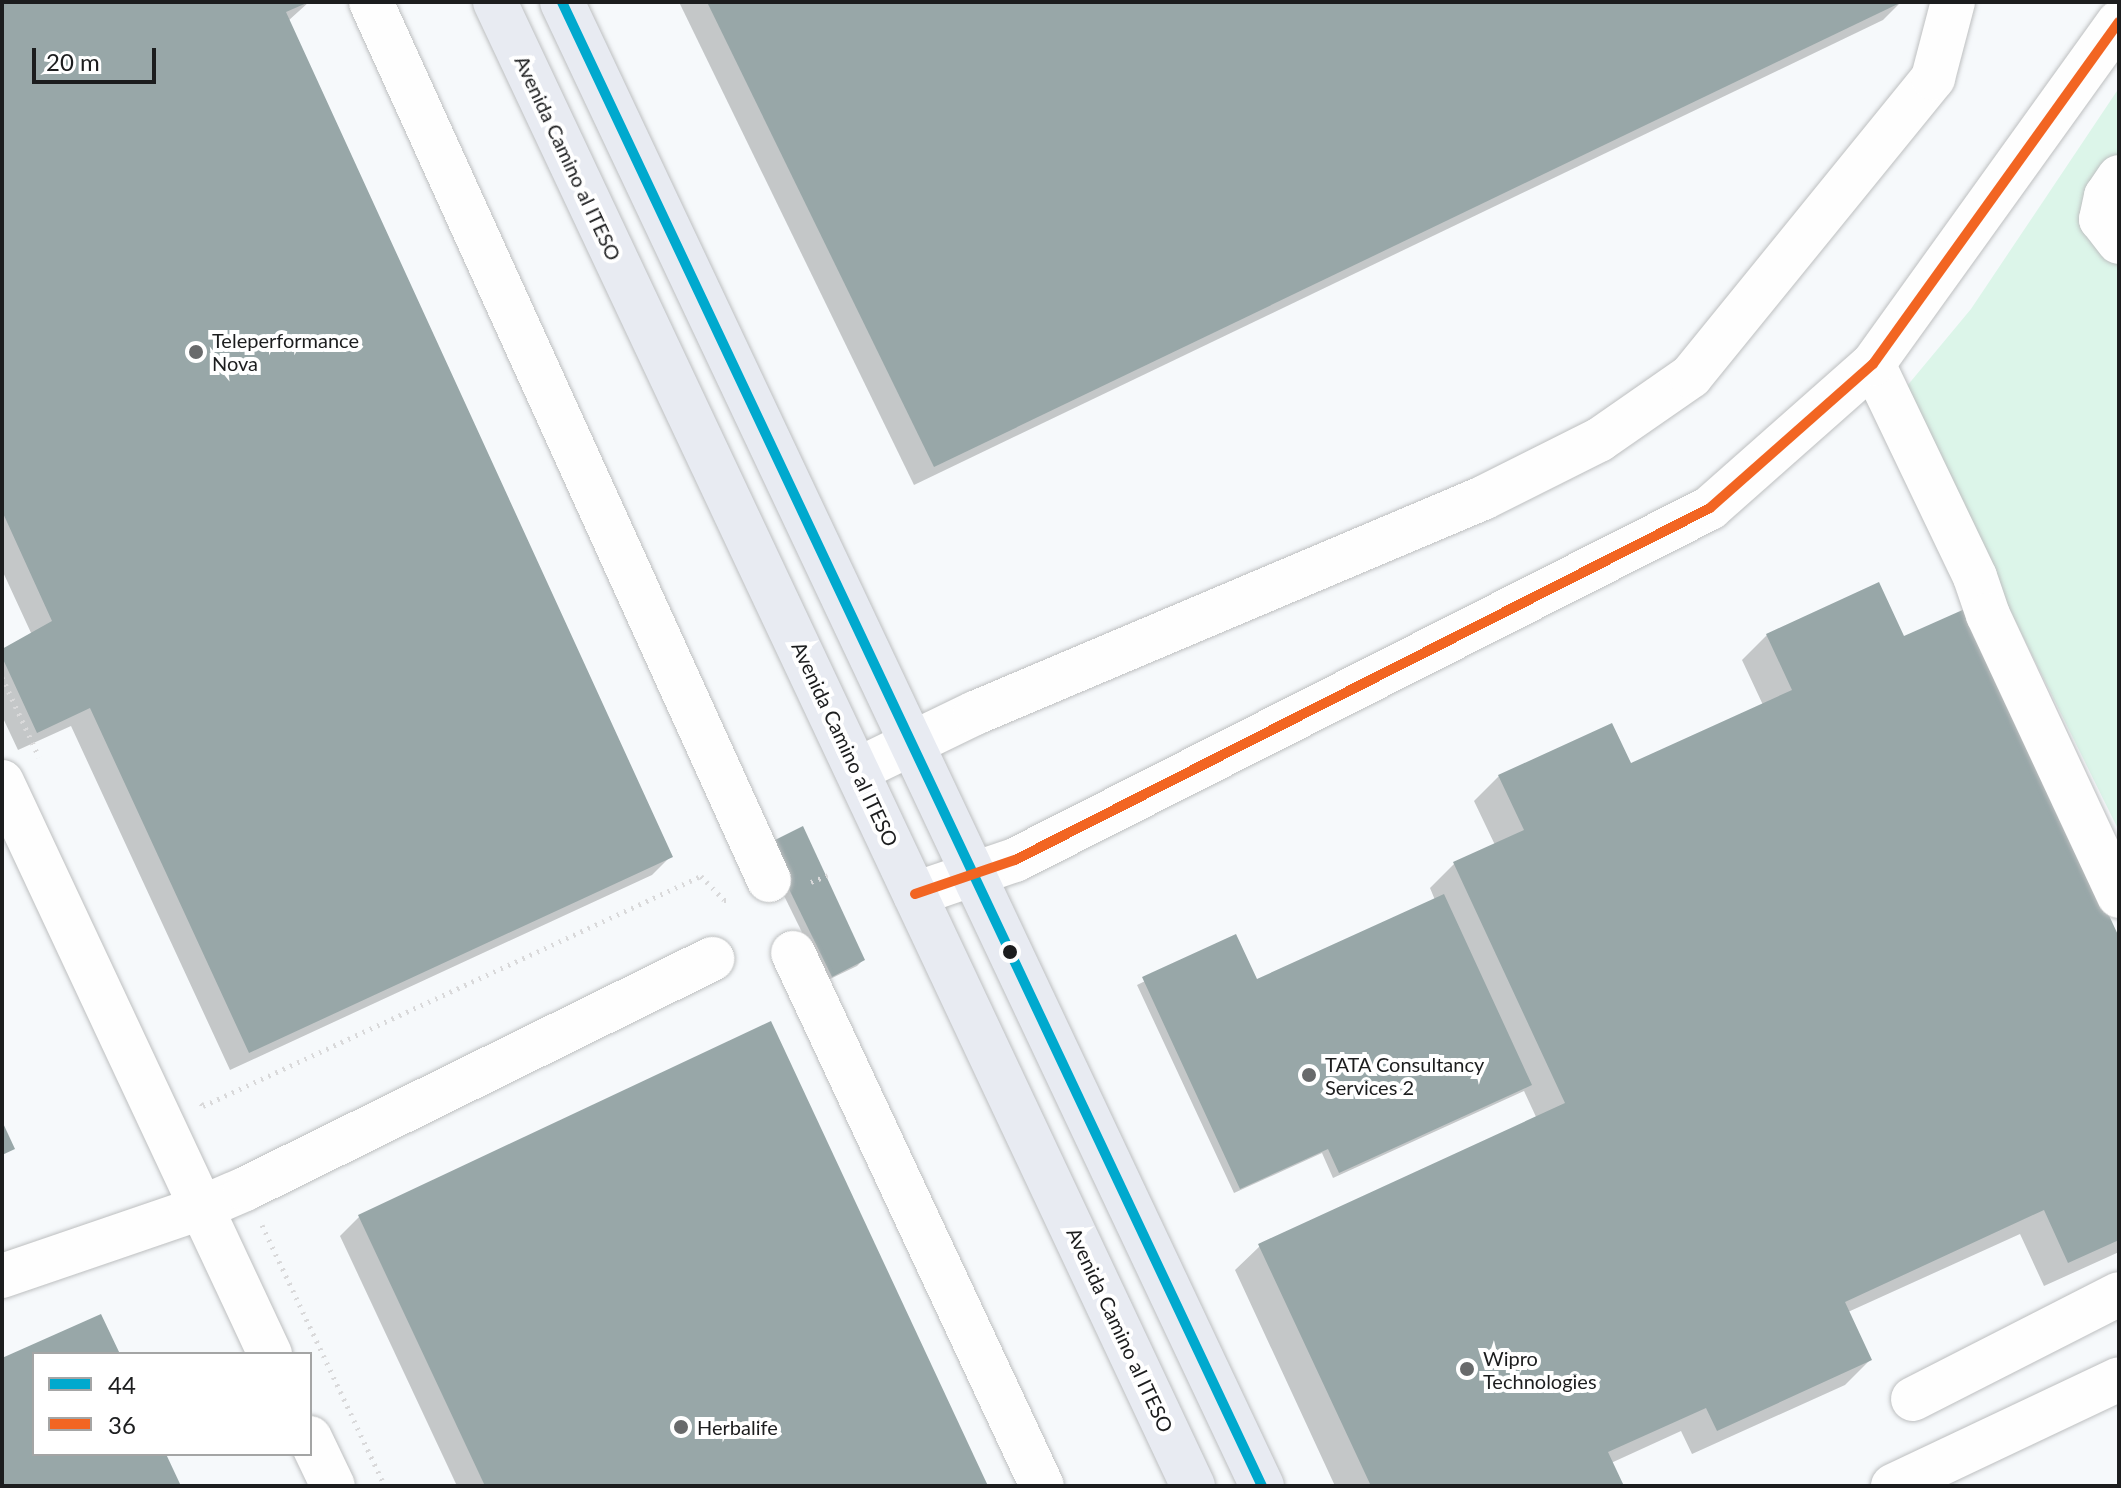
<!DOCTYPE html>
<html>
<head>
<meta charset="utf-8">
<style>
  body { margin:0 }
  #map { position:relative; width:2121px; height:1488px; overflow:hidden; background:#f6f9fb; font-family:Lato,sans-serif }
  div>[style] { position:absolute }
  .green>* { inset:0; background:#dcf5e9 }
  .shadow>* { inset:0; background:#0003 }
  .building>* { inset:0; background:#98a7a8 }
  .path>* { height:5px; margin-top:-2.5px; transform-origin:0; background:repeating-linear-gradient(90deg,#d9d9da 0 2px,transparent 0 8px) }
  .roads { filter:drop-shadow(0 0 2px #bdbfc0) drop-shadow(0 0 2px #bdbfc0) }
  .minor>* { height:44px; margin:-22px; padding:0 22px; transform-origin:22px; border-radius:22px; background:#fefefe }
  .major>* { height:44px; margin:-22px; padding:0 22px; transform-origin:22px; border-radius:22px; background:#e8ebf2 }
  .bus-1>* { height:10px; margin:-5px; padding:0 5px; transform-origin:5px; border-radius:5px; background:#00a9ce }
  .bus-2>* { height:10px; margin:-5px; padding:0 5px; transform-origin:5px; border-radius:5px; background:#f26522 }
  .dots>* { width:22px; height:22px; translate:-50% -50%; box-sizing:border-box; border:4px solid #fff; border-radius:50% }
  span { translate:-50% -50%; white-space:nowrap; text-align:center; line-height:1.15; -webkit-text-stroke:8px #fff; paint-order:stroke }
  .street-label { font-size:20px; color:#1c1d1e }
  .poi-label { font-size:20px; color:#1c1d1e }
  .left { translate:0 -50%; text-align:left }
  .frame { position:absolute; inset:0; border:4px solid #1c1d1e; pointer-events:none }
  .legend { position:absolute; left:32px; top:1352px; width:280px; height:104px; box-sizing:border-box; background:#fff; border:2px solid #a4a5a5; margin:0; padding:10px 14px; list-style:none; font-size:24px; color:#1c1d1e }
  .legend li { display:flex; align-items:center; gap:16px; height:40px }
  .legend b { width:40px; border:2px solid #a4a5a5 }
  .scale { position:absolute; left:32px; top:48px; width:124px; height:36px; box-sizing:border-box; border:4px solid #1c1d1e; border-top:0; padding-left:10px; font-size:24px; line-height:28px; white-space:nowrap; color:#1c1d1e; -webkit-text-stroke:6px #fff; paint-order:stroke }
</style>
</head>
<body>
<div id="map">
  <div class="green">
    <i style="clip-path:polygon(2119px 88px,2119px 831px,1902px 392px,1971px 309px)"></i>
  </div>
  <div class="shadow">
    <i style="clip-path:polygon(2px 2px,309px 2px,288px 21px,671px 856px,652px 875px,230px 1070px,71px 726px,18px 750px,2px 716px,2px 651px,32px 635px,2px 570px)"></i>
    <i style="clip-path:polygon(679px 2px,1901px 2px,1883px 20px,914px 485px)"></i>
    <i style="clip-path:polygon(1767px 635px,1903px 639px,2119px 941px,2119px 1252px,2044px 1286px,2020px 1234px,1848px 1312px,1870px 1360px,1845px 1385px,1692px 1454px,1681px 1431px,1611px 1463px,1622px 1486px,1335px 1486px,1235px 1270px,1260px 1246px,1537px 1119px,1524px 1091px,1333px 1178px,1322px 1153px,1234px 1193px,1137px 985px,1235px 937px,1256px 982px,1435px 900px,1430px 888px,1454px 864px,1495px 845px,1474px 801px,1499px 776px,1630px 766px,1763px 705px,1742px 660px)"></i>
    <i style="clip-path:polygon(762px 851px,863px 960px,857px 966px,826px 981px)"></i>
    <i style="clip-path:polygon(359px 1217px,986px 1486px,457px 1486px,340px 1236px)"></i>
  </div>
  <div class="building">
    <i style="clip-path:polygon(2px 2px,309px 2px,286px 12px,673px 857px,249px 1053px,90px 708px,37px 733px,2px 657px,2px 649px,52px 621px,2px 511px)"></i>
    <i style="clip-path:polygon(707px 2px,1902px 2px,934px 467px)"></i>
    <i style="clip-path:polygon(1879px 582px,1904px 636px,1967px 608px,2119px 937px,2119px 1240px,2068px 1263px,2044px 1210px,1845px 1302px,1872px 1360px,1717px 1431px,1706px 1408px,1608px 1452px,1624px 1486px,1371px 1486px,1258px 1244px,1565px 1103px,1453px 862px,1524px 830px,1498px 775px,1612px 723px,1631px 763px,1792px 690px,1766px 634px)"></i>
    <i style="clip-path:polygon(803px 826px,865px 960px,832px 977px,767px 844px)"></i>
    <i style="clip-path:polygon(1444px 894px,1532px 1085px,1339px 1173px,1328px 1149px,1240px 1189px,1142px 977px,1236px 934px,1257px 979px)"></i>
    <i style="clip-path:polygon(771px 1021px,988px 1486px,485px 1486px,358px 1215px)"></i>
    <i style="clip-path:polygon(2px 1121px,15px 1149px,2px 1155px)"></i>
    <i style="clip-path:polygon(101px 1314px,120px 1354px,34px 1354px,34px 1454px,166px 1454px,181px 1486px,2px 1486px,2px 1358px)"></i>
  </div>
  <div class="path">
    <i style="left:2px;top:677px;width:88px;rotate:65.2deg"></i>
    <i style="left:811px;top:882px;width:18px;rotate:-22deg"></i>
    <i style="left:201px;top:1103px;width:4px;rotate:56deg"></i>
    <i style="left:203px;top:1106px;width:549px;rotate:-24.79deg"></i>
    <i style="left:701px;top:876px;width:33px;rotate:46deg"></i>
    <i style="left:724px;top:900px;width:8px"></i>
    <i style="left:262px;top:1225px;width:289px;rotate:64.8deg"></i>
  </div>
  <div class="roads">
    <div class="minor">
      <i style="left:371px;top:2px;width:964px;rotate:65.62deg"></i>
      <i style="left:2119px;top:177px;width:23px;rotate:124deg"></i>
      <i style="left:2106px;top:196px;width:24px;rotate:102deg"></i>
      <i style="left:2101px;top:219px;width:29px;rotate:52deg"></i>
      <i style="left:1873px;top:364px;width:236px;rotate:64.4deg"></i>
      <i style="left:1975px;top:577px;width:40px;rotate:71.1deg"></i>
      <i style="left:1988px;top:615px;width:310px;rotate:65deg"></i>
      <i style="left:857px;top:770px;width:131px;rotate:-25.8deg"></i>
      <i style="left:975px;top:713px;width:552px;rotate:-22.94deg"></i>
      <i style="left:1483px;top:498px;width:130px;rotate:-26.6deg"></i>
      <i style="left:1599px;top:440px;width:112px;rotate:-34.8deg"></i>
      <i style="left:1691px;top:376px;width:384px;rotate:-50.9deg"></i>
      <i style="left:1933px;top:78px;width:79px;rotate:-75.3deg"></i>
      <i style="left:2px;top:782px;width:632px;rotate:64.9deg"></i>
      <i style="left:915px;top:894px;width:106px;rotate:-18.8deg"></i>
      <i style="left:1015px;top:860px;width:779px;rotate:-26.86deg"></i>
      <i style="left:1710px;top:508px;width:217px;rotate:-41.5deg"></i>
      <i style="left:1873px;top:364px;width:421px;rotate:-54.3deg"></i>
      <i style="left:793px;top:953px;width:588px;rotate:64.96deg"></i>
      <i style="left:2px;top:1276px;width:210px;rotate:-18.9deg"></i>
      <i style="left:201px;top:1208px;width:48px;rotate:-23.4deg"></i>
      <i style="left:245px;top:1189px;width:521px;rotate:-26.22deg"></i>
      <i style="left:1913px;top:1399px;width:231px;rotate:-27deg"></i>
      <i style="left:310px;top:1438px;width:53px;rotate:64.4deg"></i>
      <i style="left:1893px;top:1486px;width:250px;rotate:-25.3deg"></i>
    </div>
    <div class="major">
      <i style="left:495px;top:2px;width:1640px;rotate:64.81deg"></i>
      <i style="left:562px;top:2px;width:1641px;rotate:64.75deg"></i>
    </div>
  </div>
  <div class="bus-1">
    <i style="left:562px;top:2px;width:1641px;rotate:64.75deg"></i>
  </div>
  <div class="bus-2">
    <i style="left:915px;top:894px;width:106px;rotate:-18.8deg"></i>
    <i style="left:1015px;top:860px;width:779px;rotate:-26.86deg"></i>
    <i style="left:1710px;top:508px;width:217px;rotate:-41.5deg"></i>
    <i style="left:1873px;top:364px;width:421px;rotate:-54.3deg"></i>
  </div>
  <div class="dots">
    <i style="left:196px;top:352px;background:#686a6b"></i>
    <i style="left:1010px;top:952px;background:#1c1d1e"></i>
    <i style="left:1309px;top:1075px;background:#686a6b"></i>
    <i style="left:1467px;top:1369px;background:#686a6b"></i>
    <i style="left:681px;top:1427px;background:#686a6b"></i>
  </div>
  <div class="street-label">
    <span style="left:568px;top:158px;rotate:65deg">Avenida Camino al ITESO</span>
    <span style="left:845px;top:744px;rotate:65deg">Avenida Camino al ITESO</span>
    <span style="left:1120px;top:1330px;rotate:65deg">Avenida Camino al ITESO</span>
  </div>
  <div class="poi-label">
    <span class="left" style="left:212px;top:352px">Teleperformance<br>Nova</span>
    <span class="left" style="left:1325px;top:1076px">TATA Consultancy<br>Services 2</span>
    <span class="left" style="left:1483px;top:1370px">Wipro<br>Technologies</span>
    <span class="left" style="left:697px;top:1427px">Herbalife</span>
  </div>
  <div class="frame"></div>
  <ul class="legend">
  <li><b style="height:10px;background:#00a9ce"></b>44</li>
  <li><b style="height:10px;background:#f26522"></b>36</li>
  </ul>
  <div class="scale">20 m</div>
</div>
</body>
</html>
